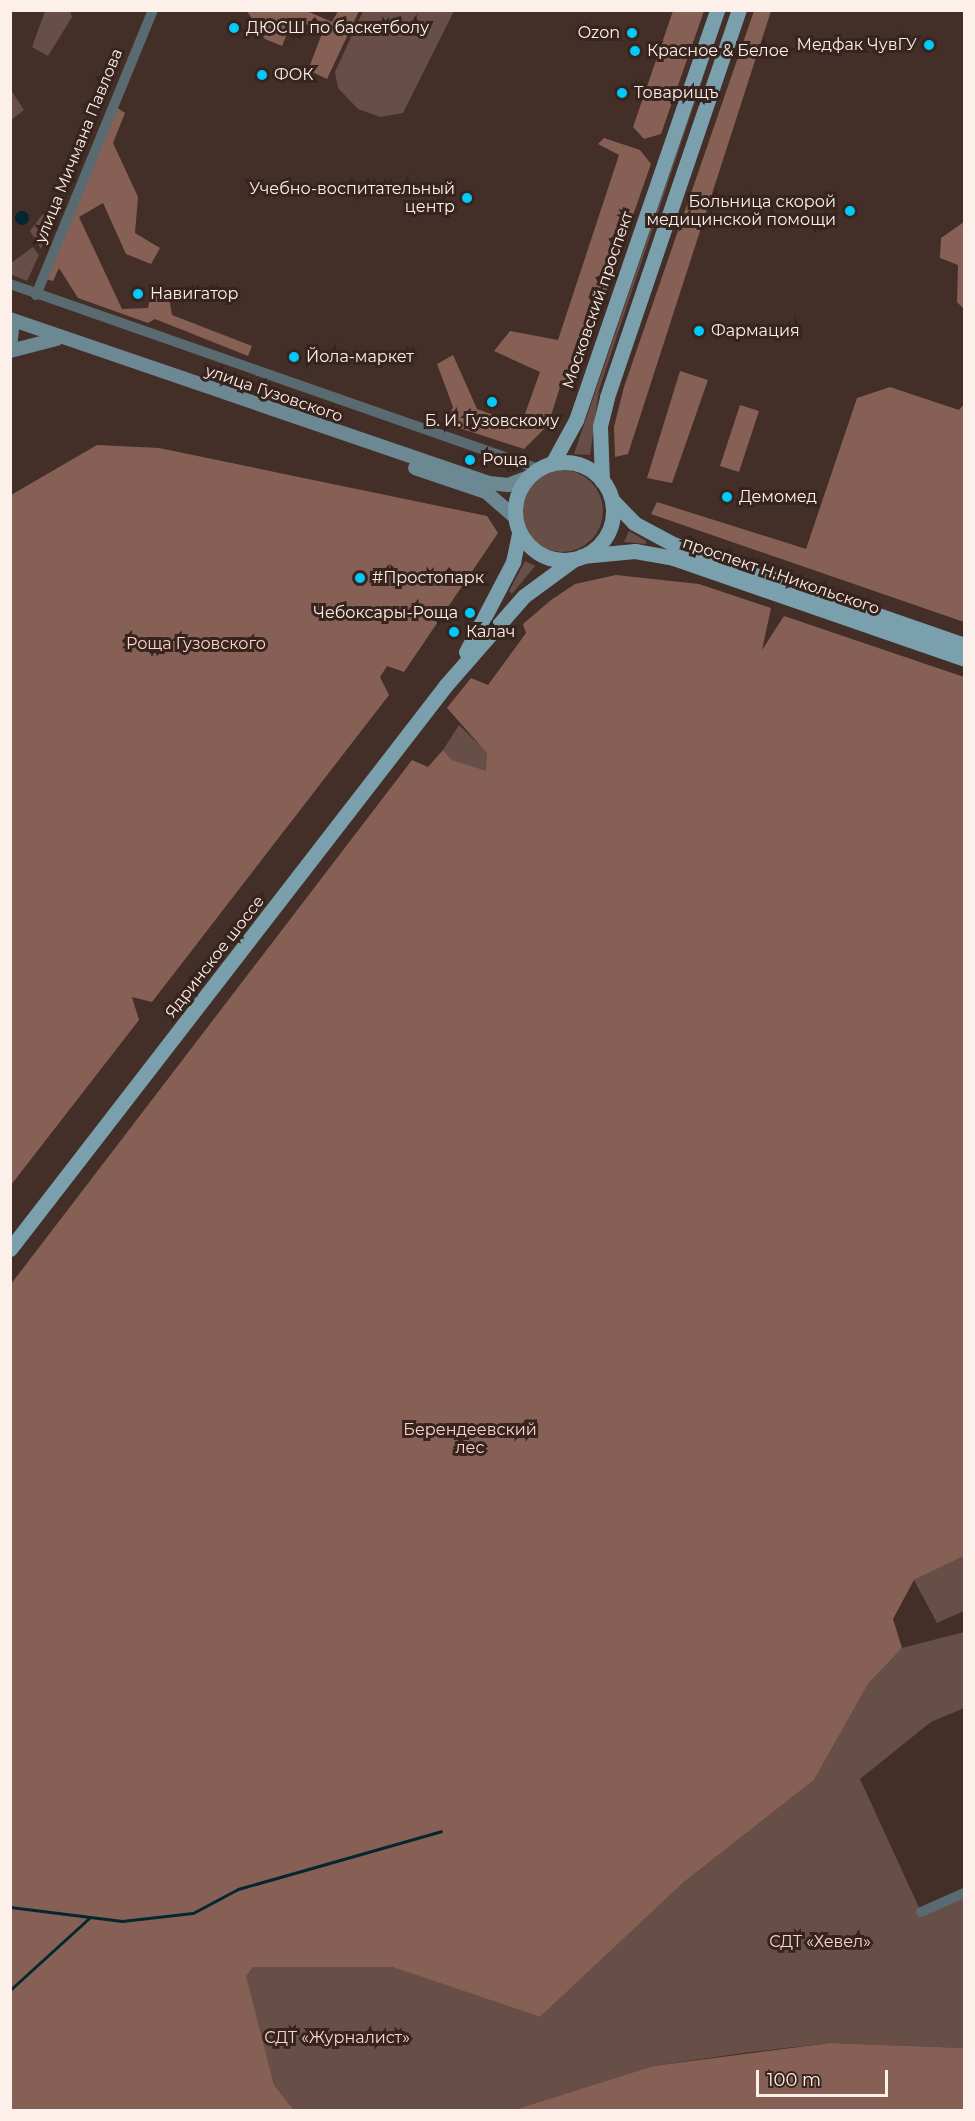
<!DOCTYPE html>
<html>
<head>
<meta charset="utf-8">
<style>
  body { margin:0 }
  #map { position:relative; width:975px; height:2121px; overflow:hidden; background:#432e28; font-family:Montserrat,sans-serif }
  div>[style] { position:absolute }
  .green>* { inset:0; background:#674f48 }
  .round { border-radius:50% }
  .forest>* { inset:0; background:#876055 }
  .water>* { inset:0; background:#042630 }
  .stream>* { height:3px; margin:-1.5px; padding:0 1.5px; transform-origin:1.5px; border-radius:1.5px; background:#042630 }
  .street>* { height:10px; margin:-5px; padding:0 5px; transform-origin:5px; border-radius:5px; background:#596b71 }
  .secondary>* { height:14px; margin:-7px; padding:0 7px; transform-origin:7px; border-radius:7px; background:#6c8993 }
  .primary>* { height:15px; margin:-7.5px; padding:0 7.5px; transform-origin:7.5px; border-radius:7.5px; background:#7ba0ad }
  .primary>.ring { margin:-7.5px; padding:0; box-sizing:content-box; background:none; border:15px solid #7ba0ad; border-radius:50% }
  .dots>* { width:16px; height:16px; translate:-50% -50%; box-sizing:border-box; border:3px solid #38241e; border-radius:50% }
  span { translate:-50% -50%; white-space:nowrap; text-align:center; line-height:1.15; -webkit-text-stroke:6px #38241e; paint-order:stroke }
  .poi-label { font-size:16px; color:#fdefea }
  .left { translate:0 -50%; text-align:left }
  .right { translate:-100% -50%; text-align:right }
  .street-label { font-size:16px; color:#fdefea }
  .park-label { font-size:16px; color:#fed4c8 }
  .frame { position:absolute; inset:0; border:12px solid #fdefea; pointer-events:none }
  .scale { position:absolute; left:756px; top:2070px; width:132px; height:27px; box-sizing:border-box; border:3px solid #fdefea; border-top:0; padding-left:8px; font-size:18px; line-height:21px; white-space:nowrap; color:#fdefea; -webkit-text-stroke:4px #38241e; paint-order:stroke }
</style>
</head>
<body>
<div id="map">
  <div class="green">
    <i style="clip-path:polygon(45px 11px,70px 11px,72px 17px,48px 56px,32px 47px)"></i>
    <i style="clip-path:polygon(363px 11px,454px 11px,403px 113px,380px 117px,358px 109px,338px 88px,335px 72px)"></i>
    <i style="clip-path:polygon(725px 11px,599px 390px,590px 455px,574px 454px)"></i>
    <i style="clip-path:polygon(11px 90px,24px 110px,11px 120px,10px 120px)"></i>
    <i style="clip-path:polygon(46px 210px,55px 214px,41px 249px,30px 231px)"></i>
    <i style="clip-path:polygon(33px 247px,39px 255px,27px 281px,12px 275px,11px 263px)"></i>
    <i class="round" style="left:521px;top:470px;width:82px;height:82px"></i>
    <i style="clip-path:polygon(629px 531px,646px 541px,646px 544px,624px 542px)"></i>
    <i style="clip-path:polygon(525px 561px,535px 566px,512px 594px,509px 591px)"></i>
    <i style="clip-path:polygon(459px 725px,488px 753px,486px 772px,452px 760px,443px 750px)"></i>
    <i style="clip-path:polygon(964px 1556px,964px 1611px,937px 1623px,914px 1580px)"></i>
    <i style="clip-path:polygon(964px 1632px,964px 1708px,931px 1722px,860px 1779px,921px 1912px,964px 1893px,964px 2048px,830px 2043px,743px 2053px,653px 2066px,514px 2110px,294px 2110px,274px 2085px,245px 1976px,253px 1967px,392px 1967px,540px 2017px,684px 1882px,814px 1780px,868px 1684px,902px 1648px)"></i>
  </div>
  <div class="forest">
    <i style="clip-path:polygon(247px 11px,307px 11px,332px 22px,338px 11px,359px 11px,327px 79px,308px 70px,323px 31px,293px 19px,282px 46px,265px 39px)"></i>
    <i style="clip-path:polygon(673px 11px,704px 11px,661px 134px,644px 139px,633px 127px)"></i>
    <i style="clip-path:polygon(754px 11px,771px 11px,628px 454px,615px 457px,614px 427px,624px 387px)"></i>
    <i style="clip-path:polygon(116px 107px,125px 113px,113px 143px,138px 197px,135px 233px,160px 248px,151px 264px,126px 254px,103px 203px,79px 217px,122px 309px,148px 308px,152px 289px,168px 292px,172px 315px,252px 346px,248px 356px,155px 319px,148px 323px,78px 298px,59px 268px,53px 281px,45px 279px)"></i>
    <i style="clip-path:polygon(604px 138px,640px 150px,651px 164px,573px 386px,561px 384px,548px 425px,524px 449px,447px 424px,453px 407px,437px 364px,453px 355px,477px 409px,521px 425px,540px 372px,494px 351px,510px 331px,558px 340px,619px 155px,598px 144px)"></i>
    <i style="clip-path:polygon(964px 222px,964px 309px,957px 302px,958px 265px,940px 258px,941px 238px)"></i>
    <i style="clip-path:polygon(680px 371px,708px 380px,672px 483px,647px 478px)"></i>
    <i style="clip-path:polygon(890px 387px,959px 410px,964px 404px,964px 622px,651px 514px,657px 502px,806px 549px,857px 398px)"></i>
    <i style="clip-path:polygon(740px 405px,759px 411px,739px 472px,720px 466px)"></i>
    <i style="clip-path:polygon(97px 445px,159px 448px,487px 516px,498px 533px,404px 672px,387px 666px,380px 677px,389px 695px,152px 1002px,132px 997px,139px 1020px,11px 1185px,11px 495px)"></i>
    <i style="clip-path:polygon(616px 575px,699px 584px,771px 608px,762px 650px,784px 616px,964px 677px,964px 1556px,914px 1580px,893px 1619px,902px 1648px,868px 1684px,814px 1780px,684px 1882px,540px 2017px,392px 1967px,253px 1967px,246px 1976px,274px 2085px,294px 2110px,11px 2110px,11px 1284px,412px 760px,428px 767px,443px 750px,452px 760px,486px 771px,487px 753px,447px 708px,471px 678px,488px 685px,526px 633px,523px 624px,551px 600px,575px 584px)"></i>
    <i style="clip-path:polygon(830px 2043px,964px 2048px,964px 2110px,514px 2110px,653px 2066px)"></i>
  </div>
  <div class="water">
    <i class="round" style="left:15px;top:211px;width:14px;height:14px"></i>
  </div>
  <div class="stream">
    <i style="left:10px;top:1907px;width:113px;rotate:7.1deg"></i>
    <i style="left:122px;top:1921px;width:71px;rotate:-6.4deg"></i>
    <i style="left:193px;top:1913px;width:51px;rotate:-28.1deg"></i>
    <i style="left:238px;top:1889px;width:211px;rotate:-15.9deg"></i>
    <i style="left:10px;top:1990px;width:107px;rotate:-42.3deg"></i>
  </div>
  <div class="street">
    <i style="left:10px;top:284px;width:560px;rotate:19.28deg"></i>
    <i style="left:36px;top:295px;width:308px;rotate:-67.7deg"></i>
    <i style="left:921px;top:1912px;width:47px;rotate:-23.8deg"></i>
  </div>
  <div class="secondary">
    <i style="left:10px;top:319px;width:506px;rotate:18.9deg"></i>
    <i style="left:489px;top:483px;width:19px;rotate:6deg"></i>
    <i style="left:508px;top:485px;width:22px;rotate:-21deg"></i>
    <i style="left:10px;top:346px;width:25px;rotate:-83deg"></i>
    <i style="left:10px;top:351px;width:48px;rotate:-14.6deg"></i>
    <i style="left:415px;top:468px;width:75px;rotate:18.7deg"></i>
    <i style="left:486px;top:492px;width:37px;rotate:41deg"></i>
  </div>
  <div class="primary">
    <i class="ring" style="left:515px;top:462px;width:83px;height:83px"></i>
    <i style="left:553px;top:462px;width:48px;rotate:-61.3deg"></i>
    <i style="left:576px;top:420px;width:434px;rotate:-71deg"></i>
    <i style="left:602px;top:481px;width:55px;rotate:-92.1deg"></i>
    <i style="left:600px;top:426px;width:30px;rotate:-76deg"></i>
    <i style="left:607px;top:397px;width:409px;rotate:-71.2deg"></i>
    <i style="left:613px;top:501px;width:30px;rotate:46deg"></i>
    <i style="left:634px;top:523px;width:44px;rotate:28.3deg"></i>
    <i style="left:673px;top:544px;width:308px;rotate:19.1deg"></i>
    <i style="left:582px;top:556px;width:53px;rotate:-5.4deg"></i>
    <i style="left:635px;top:551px;width:39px;rotate:10deg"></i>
    <i style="left:673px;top:558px;width:308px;rotate:19.1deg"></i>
    <i style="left:466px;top:652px;width:102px;rotate:-62.4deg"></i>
    <i style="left:513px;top:562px;width:30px;rotate:-78deg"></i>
    <i style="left:10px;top:1249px;width:713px;rotate:-52.29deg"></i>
    <i style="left:446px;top:685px;width:118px;rotate:-48.8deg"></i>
    <i style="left:524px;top:596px;width:61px;rotate:-36.3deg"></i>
  </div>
  <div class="dots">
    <i style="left:234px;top:28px;background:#00cbf8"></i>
    <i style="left:632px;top:33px;background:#00cbf8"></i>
    <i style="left:929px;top:45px;background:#00cbf8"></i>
    <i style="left:635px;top:51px;background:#00cbf8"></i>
    <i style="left:262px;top:75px;background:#00cbf8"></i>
    <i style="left:622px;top:93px;background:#00cbf8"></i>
    <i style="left:467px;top:198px;background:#00cbf8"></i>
    <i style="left:850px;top:211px;background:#00cbf8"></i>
    <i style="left:138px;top:294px;background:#00cbf8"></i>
    <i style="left:699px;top:331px;background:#00cbf8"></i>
    <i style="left:294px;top:357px;background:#00cbf8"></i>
    <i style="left:492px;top:402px;background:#00cbf8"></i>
    <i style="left:470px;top:460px;background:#00cbf8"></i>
    <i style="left:727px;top:497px;background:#00cbf8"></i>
    <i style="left:360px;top:578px;background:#00cbf8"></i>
    <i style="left:470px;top:613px;background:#00cbf8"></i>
    <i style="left:454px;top:632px;background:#00cbf8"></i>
  </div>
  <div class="poi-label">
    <span class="left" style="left:246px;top:28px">ДЮСШ по баскетболу</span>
    <span class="right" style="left:620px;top:33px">Ozon</span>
    <span class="right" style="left:917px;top:45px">Медфак ЧувГУ</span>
    <span class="left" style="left:647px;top:51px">Красное &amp; Белое</span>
    <span class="left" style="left:274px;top:75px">ФОК</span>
    <span class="left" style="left:634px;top:93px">Товарищъ</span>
    <span class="right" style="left:455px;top:198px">Учебно-воспитательный<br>центр</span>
    <span class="right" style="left:836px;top:211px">Больница скорой<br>медицинской помощи</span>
    <span class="left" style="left:150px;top:294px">Навигатор</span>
    <span class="left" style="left:711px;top:331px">Фармация</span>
    <span class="left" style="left:306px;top:357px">Йола-маркет</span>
    <span style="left:492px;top:421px">Б. И. Гузовскому</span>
    <span class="left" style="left:482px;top:460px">Роща</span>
    <span class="left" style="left:739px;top:497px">Демомед</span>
    <span class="left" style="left:372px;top:578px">#Простопарк</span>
    <span class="right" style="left:458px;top:613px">Чебоксары-Роща</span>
    <span class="left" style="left:466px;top:632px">Калач</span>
  </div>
  <div class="street-label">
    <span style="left:79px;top:146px;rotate:-68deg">улица Мичмана Павлова</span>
    <span style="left:598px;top:300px;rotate:-71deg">Московский проспект</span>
    <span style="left:274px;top:394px;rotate:19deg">улица Гузовского</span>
    <span style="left:781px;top:576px;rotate:19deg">проспект Н.Никольского</span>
    <span style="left:215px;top:957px;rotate:-52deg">Ядринское шоссе</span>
  </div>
  <div class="park-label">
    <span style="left:196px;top:644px">Роща Гузовского</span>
    <span style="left:470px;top:1439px">Берендеевский<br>лес</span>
    <span style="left:820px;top:1942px">СДТ «Хевел»</span>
    <span style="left:337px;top:2038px">СДТ «Журналист»</span>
  </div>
  <div class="frame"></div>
  <div class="scale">100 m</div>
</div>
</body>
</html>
